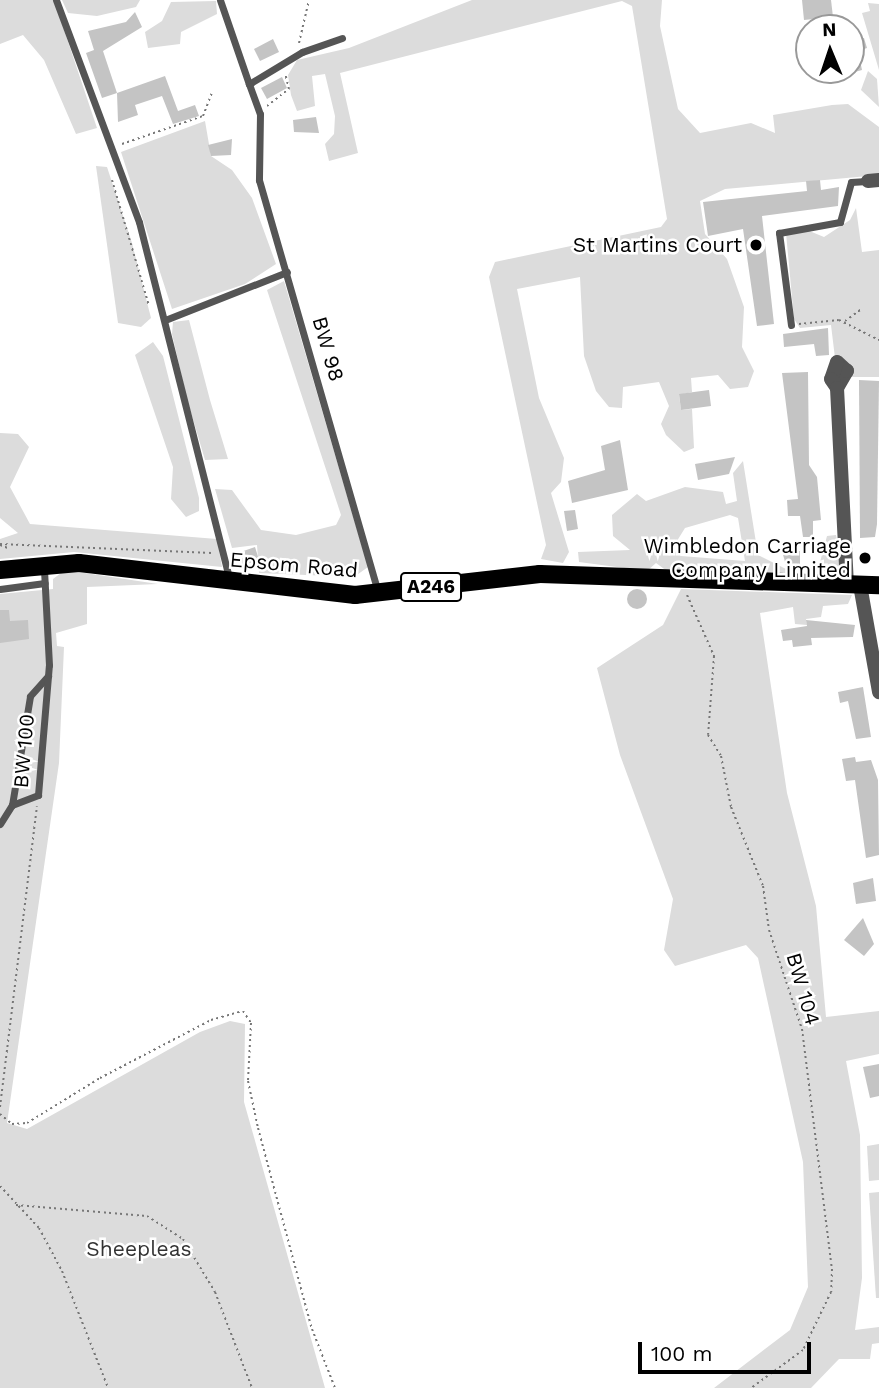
<!DOCTYPE html>
<html>
<head>
<meta charset="utf-8">
<style>
  body { margin:0 }
  #map { position:relative; width:879px; height:1388px; overflow:hidden; background:#fff; font-family:"Work Sans",sans-serif }
  div>[style] { position:absolute }
  .green>* { inset:0; background:#dcdcdc }
  .building>* { inset:0; background:#c4c4c4 }
  .round { border-radius:50% }
  .path>* { height:2px; margin-top:-1px; transform-origin:0; background:repeating-linear-gradient(90deg,#777 0 2px,transparent 0 5.5px) }
  .lane>* { height:7px; margin:-3.5px; padding:0 3.5px; transform-origin:3.5px; border-radius:3.5px; background:#555 }
  .street>* { height:14px; margin:-7px; padding:0 7px; transform-origin:7px; border-radius:7px; background:#555 }
  .primary>* { height:18px; margin:-9px; padding:0 9px; transform-origin:9px; border-radius:9px; background:#000 }
  .dots>* { width:19px; height:19px; translate:-50% -50%; box-sizing:border-box; border:4px solid #fff; border-radius:50% }
  span { translate:-50% -50%; white-space:nowrap; text-align:center; line-height:1.15; -webkit-text-stroke:5px #fff; paint-order:stroke }
  .shield-label span { padding:2px 5px; background:#fff; border:2px solid; border-radius:5px; -webkit-text-stroke-width:0 }
  .shield-label { font-size:19px; color:#000; font-weight:700 }
  .poi-label { font-size:21px; color:#000 }
  .right { translate:-100% -50%; text-align:right }
  .street-label { font-size:21px; color:#000 }
  .park-label { font-size:21px; color:#333 }
  .north { position:absolute; left:795px; top:14px; width:70px; height:70px; box-sizing:border-box; background:#fff; border:2px solid #999; border-radius:50%; rotate:358deg; font-size:19px; font-weight:700; line-height:28px; text-align:center; color:#000 }
  .north::after { content:''; display:block; margin:auto; width:24px; height:32px; background:#000; clip-path:polygon(50% 0,100% 100%,50% 72%,0 100%) }
  .scale { position:absolute; left:638px; top:1342px; width:173px; height:32px; box-sizing:border-box; border:4px solid #000; border-top:0; padding-left:9px; font-size:21px; line-height:24px; white-space:nowrap; color:#000; -webkit-text-stroke:5px #fff; paint-order:stroke }
</style>
</head>
<body>
<div id="map">
  <div class="green">
    <i style="clip-path:polygon(0 0,54px 0,97px 128px,76px 134px,44px 60px,23px 35px,0 44px)"></i>
    <i style="clip-path:polygon(62px 0,140px 0,136px 7px,97px 16px,68px 13px)"></i>
    <i style="clip-path:polygon(472px 0,662px 0,660px 26px,678px 109px,700px 133px,751px 123px,775px 133px,773px 115px,832px 105px,848px 104px,879px 127px,879px 175px,725px 189px,700px 201px,705px 234px,727px 259px,744px 307px,742px 347px,754px 371px,748px 387px,730px 389px,718px 375px,691px 378px,692px 392px,679px 395px,681px 410px,692px 409px,694px 448px,684px 452px,666px 435px,661px 424px,669px 406px,659px 382px,623px 387px,622px 408px,609px 407px,596px 391px,584px 356px,580px 277px,517px 289px,539px 398px,564px 458px,561px 482px,551px 493px,569px 552px,563px 563px,541px 559px,546px 545px,489px 277px,495px 262px,661px 227px,667px 219px,632px 6px,622px 1px,340px 73px,358px 153px,329px 161px,325px 144px,334px 134px,335px 116px,325px 74px,312px 76px,315px 106px,297px 111px,291px 95px,288px 75px,297px 60px,349px 48px)"></i>
    <i style="clip-path:polygon(216px 1px,217px 14px,181px 32px,180px 44px,148px 48px,145px 32px,162px 21px,171px 2px)"></i>
    <i style="clip-path:polygon(868px 3px,879px 4px,879px 70px,862px 13px,870px 11px)"></i>
    <i style="clip-path:polygon(868px 71px,877px 79px,879px 107px,861px 90px)"></i>
    <i style="clip-path:polygon(205px 121px,211px 156px,232px 170px,252px 198px,276px 264px,245px 284px,172px 309px,121px 152px)"></i>
    <i style="clip-path:polygon(96px 166px,107px 167px,132px 243px,151px 318px,141px 327px,118px 323px)"></i>
    <i style="clip-path:polygon(856px 208px,862px 252px,879px 250px,879px 377px,850px 377px,849px 363px,835px 358px,831px 325px,800px 328px,794px 319px,786px 233px,807px 230px,824px 237px,850px 220px)"></i>
    <i style="clip-path:polygon(284px 281px,368px 567px,354px 577px,259px 573px,257px 545px,232px 548px,215px 489px,232px 490px,261px 530px,296px 535px,336px 525px,341px 515px,267px 290px)"></i>
    <i style="clip-path:polygon(189px 320px,210px 400px,228px 459px,205px 460px,187px 399px,172px 334px,173px 322px)"></i>
    <i style="clip-path:polygon(153px 342px,163px 356px,199px 498px,199px 511px,186px 517px,171px 499px,173px 467px,135px 355px)"></i>
    <i style="clip-path:polygon(0 433px,18px 434px,29px 447px,10px 487px,30px 524px,217px 539px,222px 567px,74px 552px,0 559px,0 539px,18px 533px,0 518px)"></i>
    <i style="clip-path:polygon(evenodd,743px 461px,758px 555px,802px 577px,671px 574px,656px 563px,647px 571px,579px 562px,578px 552px,630px 550px,613px 536px,612px 515px,637px 494px,646px 501px,685px 487px,723px 492px,726px 504px,737px 501px,733px 473px,743px 461px,730px 515px,738px 518px,745px 561px,681px 556px,672px 549px,685px 528px,730px 515px)"></i>
    <i style="clip-path:polygon(836px 535px,843px 571px,816px 577px,827px 536px)"></i>
    <i style="clip-path:polygon(65px 570px,158px 584px,87px 587px,87px 624px,56px 633px,57px 646px,64px 647px,59px 763px,7px 1123px,27px 1129px,200px 1032px,230px 1021px,245px 1024px,244px 1102px,325px 1388px,0 1388px,0 594px,53px 589px,53px 579px)"></i>
    <i style="clip-path:polygon(681px 589px,852px 595px,848px 604px,823px 606px,821px 617px,806px 619px,807px 625px,795px 624px,793px 607px,760px 613px,787px 793px,816px 906px,826px 1017px,879px 1011px,879px 1054px,846px 1061px,860px 1135px,862px 1278px,855px 1330px,879px 1327px,879px 1343px,872px 1344px,870px 1359px,839px 1359px,811px 1388px,714px 1388px,790px 1330px,808px 1287px,803px 1162px,758px 958px,746px 945px,675px 966px,664px 950px,673px 899px,620px 755px,597px 668px,663px 625px)"></i>
    <i style="clip-path:polygon(879px 1144px,879px 1180px,869px 1181px,867px 1146px)"></i>
    <i style="clip-path:polygon(879px 1192px,879px 1298px,876px 1298px,869px 1193px)"></i>
  </div>
  <div class="building">
    <i style="clip-path:polygon(802px 0,831px 0,833px 17px,804px 20px)"></i>
    <i style="clip-path:polygon(135px 12px,142px 27px,103px 51px,117px 93px,102px 98px,86px 53px,94px 50px,88px 31px,126px 22px)"></i>
    <i style="clip-path:polygon(851px 38px,864px 38px,867px 48px,858px 51px,862px 70px,851px 73px)"></i>
    <i style="clip-path:polygon(273px 39px,279px 52px,260px 61px,254px 49px)"></i>
    <i style="clip-path:polygon(165px 76px,178px 111px,195px 105px,199px 116px,173px 124px,162px 96px,135px 105px,138px 115px,118px 122px,117px 93px)"></i>
    <i style="clip-path:polygon(282px 77px,287px 88px,267px 99px,261px 88px)"></i>
    <i style="clip-path:polygon(316px 117px,319px 133px,294px 132px,293px 120px)"></i>
    <i style="clip-path:polygon(232px 139px,231px 155px,211px 156px,208px 145px)"></i>
    <i style="clip-path:polygon(820px 180px,821px 190px,839px 187px,838px 206px,762px 216px,774px 324px,757px 326px,743px 229px,708px 236px,703px 202px,807px 191px,806px 181px)"></i>
    <i style="clip-path:polygon(828px 328px,829px 355px,816px 356px,814px 344px,784px 347px,783px 334px)"></i>
    <i style="clip-path:polygon(808px 372px,809px 465px,817px 477px,821px 520px,813px 521px,813px 537px,803px 537px,800px 516px,788px 516px,787px 500px,798px 499px,782px 373px)"></i>
    <i style="clip-path:polygon(859px 380px,879px 381px,877px 524px,875px 537px,860px 538px)"></i>
    <i style="clip-path:polygon(709px 390px,711px 406px,681px 410px,679px 394px)"></i>
    <i style="clip-path:polygon(620px 440px,628px 490px,572px 503px,568px 481px,605px 470px,601px 446px)"></i>
    <i style="clip-path:polygon(735px 457px,729px 474px,698px 480px,695px 464px)"></i>
    <i style="clip-path:polygon(575px 510px,578px 529px,567px 531px,564px 511px)"></i>
    <i style="clip-path:polygon(255px 547px,259px 560px,240px 566px,235px 554px)"></i>
    <i style="clip-path:polygon(782px 551px,800px 551px,800px 570px,787px 569px)"></i>
    <i class="round" style="left:627px;top:589px;width:20px;height:20px"></i>
    <i style="clip-path:polygon(0 610px,9px 610px,10px 621px,28px 620px,29px 639px,0 643px)"></i>
    <i style="clip-path:polygon(806px 620px,855px 625px,853px 637px,811px 638px,812px 645px,793px 647px,792px 640px,783px 641px,781px 630px,807px 626px)"></i>
    <i style="clip-path:polygon(863px 687px,871px 737px,856px 739px,848px 701px,840px 703px,838px 692px)"></i>
    <i style="clip-path:polygon(855px 757px,856px 762px,871px 760px,878px 780px,879px 855px,866px 858px,855px 780px,846px 781px,842px 759px)"></i>
    <i style="clip-path:polygon(873px 878px,876px 901px,856px 904px,853px 883px)"></i>
    <i style="clip-path:polygon(863px 918px,874px 944px,864px 956px,844px 940px)"></i>
    <i style="clip-path:polygon(879px 1064px,879px 1096px,870px 1098px,863px 1067px)"></i>
  </div>
  <div class="path">
    <i style="left:299px;top:43px;width:44px;rotate:-76.9deg"></i>
    <i style="left:267px;top:106px;width:28px;rotate:-38deg"></i>
    <i style="left:289px;top:89px;width:16px;rotate:-104deg"></i>
    <i style="left:122px;top:144px;width:86px;rotate:-19.1deg"></i>
    <i style="left:203px;top:116px;width:25px;rotate:-69deg"></i>
    <i style="left:112px;top:180px;width:131px;rotate:73.6deg"></i>
    <i style="left:845px;top:321px;width:19px;rotate:-36deg"></i>
    <i style="left:799px;top:324px;width:40px;rotate:-5.7deg"></i>
    <i style="left:839px;top:320px;width:45px;rotate:26.6deg"></i>
    <i style="left:0;top:544px;width:212px;rotate:2.4deg"></i>
    <i style="left:0;top:545px;width:9px;rotate:21deg"></i>
    <i style="left:687px;top:595px;width:67px;rotate:66.1deg"></i>
    <i style="left:714px;top:656px;width:79px;rotate:94.3deg"></i>
    <i style="left:708px;top:735px;width:25px;rotate:58deg"></i>
    <i style="left:721px;top:756px;width:52px;rotate:78.9deg"></i>
    <i style="left:731px;top:807px;width:85px;rotate:67.9deg"></i>
    <i style="left:763px;top:886px;width:44px;rotate:82.2deg"></i>
    <i style="left:769px;top:930px;width:104px;rotate:71.6deg"></i>
    <i style="left:802px;top:1029px;width:242px;rotate:82.9deg"></i>
    <i style="left:832px;top:1269px;width:23px;rotate:92deg"></i>
    <i style="left:831px;top:1292px;width:64px;rotate:115.8deg"></i>
    <i style="left:803px;top:1350px;width:64px;rotate:143.8deg"></i>
    <i style="left:0;top:1107px;width:303px;rotate:-83deg"></i>
    <i style="left:0;top:1114px;width:16px;rotate:40deg"></i>
    <i style="left:12px;top:1124px;width:15px;rotate:-4deg"></i>
    <i style="left:27px;top:1123px;width:86px;rotate:-31.7deg"></i>
    <i style="left:100px;top:1078px;width:125px;rotate:-27.6deg"></i>
    <i style="left:211px;top:1020px;width:33px;rotate:-16deg"></i>
    <i style="left:243px;top:1011px;width:14px;rotate:56deg"></i>
    <i style="left:251px;top:1023px;width:58px;rotate:93deg"></i>
    <i style="left:248px;top:1081px;width:48px;rotate:78deg"></i>
    <i style="left:258px;top:1128px;width:208px;rotate:75deg"></i>
    <i style="left:312px;top:1329px;width:63px;rotate:68.7deg"></i>
    <i style="left:0;top:1186px;width:57px;rotate:47.1deg"></i>
    <i style="left:39px;top:1228px;width:49px;rotate:61.9deg"></i>
    <i style="left:62px;top:1271px;width:126px;rotate:68.5deg"></i>
    <i style="left:16px;top:1205px;width:131px;rotate:4.8deg"></i>
    <i style="left:147px;top:1216px;width:43px;rotate:32.6deg"></i>
    <i style="left:183px;top:1239px;width:62px;rotate:58.9deg"></i>
    <i style="left:215px;top:1292px;width:103px;rotate:68.9deg"></i>
  </div>
  <div class="lane">
    <i style="left:56px;top:0;width:237px;rotate:69.5deg"></i>
    <i style="left:139px;top:222px;width:370px;rotate:75.8deg"></i>
    <i style="left:220px;top:0;width:89px;rotate:71deg"></i>
    <i style="left:342px;top:38px;width:42px;rotate:160.7deg"></i>
    <i style="left:302px;top:52px;width:62px;rotate:148.9deg"></i>
    <i style="left:249px;top:84px;width:32px;rotate:70deg"></i>
    <i style="left:260px;top:114px;width:66px;rotate:90.9deg"></i>
    <i style="left:259px;top:180px;width:430px;rotate:73.9deg"></i>
    <i style="left:165px;top:320px;width:131px;rotate:-21.5deg"></i>
    <i style="left:791px;top:325px;width:93px;rotate:-97.4deg"></i>
    <i style="left:779px;top:233px;width:62px;rotate:-10.2deg"></i>
    <i style="left:840px;top:222px;width:41px;rotate:-74.6deg"></i>
    <i style="left:851px;top:182px;width:16px;rotate:-4deg"></i>
    <i style="left:0;top:589px;width:45px;rotate:-7.6deg"></i>
    <i style="left:12px;top:805px;width:110px;rotate:-80.6deg"></i>
    <i style="left:30px;top:696px;width:27px;rotate:-48deg"></i>
    <i style="left:0;top:824px;width:22px;rotate:-58deg"></i>
    <i style="left:12px;top:805px;width:28px;rotate:-21deg"></i>
    <i style="left:38px;top:795px;width:130px;rotate:-85.2deg"></i>
    <i style="left:49px;top:665px;width:97px;rotate:-93deg"></i>
  </div>
  <div class="street">
    <i style="left:868px;top:181px;width:11px;rotate:-5deg"></i>
    <i style="left:837px;top:388px;width:20px;rotate:-60deg"></i>
    <i style="left:847px;top:371px;width:13px;rotate:-138deg"></i>
    <i style="left:837px;top:362px;width:18px;rotate:109deg"></i>
    <i style="left:831px;top:379px;width:11px;rotate:56deg"></i>
    <i style="left:837px;top:388px;width:197px;rotate:87.1deg"></i>
    <i style="left:860px;top:585px;width:109px;rotate:79.9deg"></i>
  </div>
  <div class="primary">
    <i style="left:0;top:570px;width:79px;rotate:-5.1deg"></i>
    <i style="left:79px;top:563px;width:278px;rotate:6.6deg"></i>
    <i style="left:355px;top:595px;width:186px;rotate:-6.5deg"></i>
    <i style="left:540px;top:574px;width:339px;rotate:1.9deg"></i>
  </div>
  <div class="dots">
    <i style="left:756px;top:245px;background:#000"></i>
    <i style="left:865px;top:558px;background:#000"></i>
  </div>
  <div class="shield-label">
    <span style="left:431px;top:587px">A246</span>
  </div>
  <div class="poi-label">
    <span class="right" style="left:742px;top:245px">St Martins Court</span>
    <span class="right" style="left:851px;top:558px">Wimbledon Carriage<br>Company Limited</span>
  </div>
  <div class="street-label">
    <span style="left:328px;top:349px;rotate:74deg">BW 98</span>
    <span style="left:294px;top:565px;rotate:5deg">Epsom Road</span>
    <span style="left:24px;top:751px;rotate:-85deg">BW 100</span>
    <span style="left:803px;top:989px;rotate:74deg">BW 104</span>
  </div>
  <div class="park-label">
    <span style="left:139px;top:1249px">Sheepleas</span>
  </div>
  <div class="north">N</div>
  <div class="scale">100 m</div>
</div>
</body>
</html>
